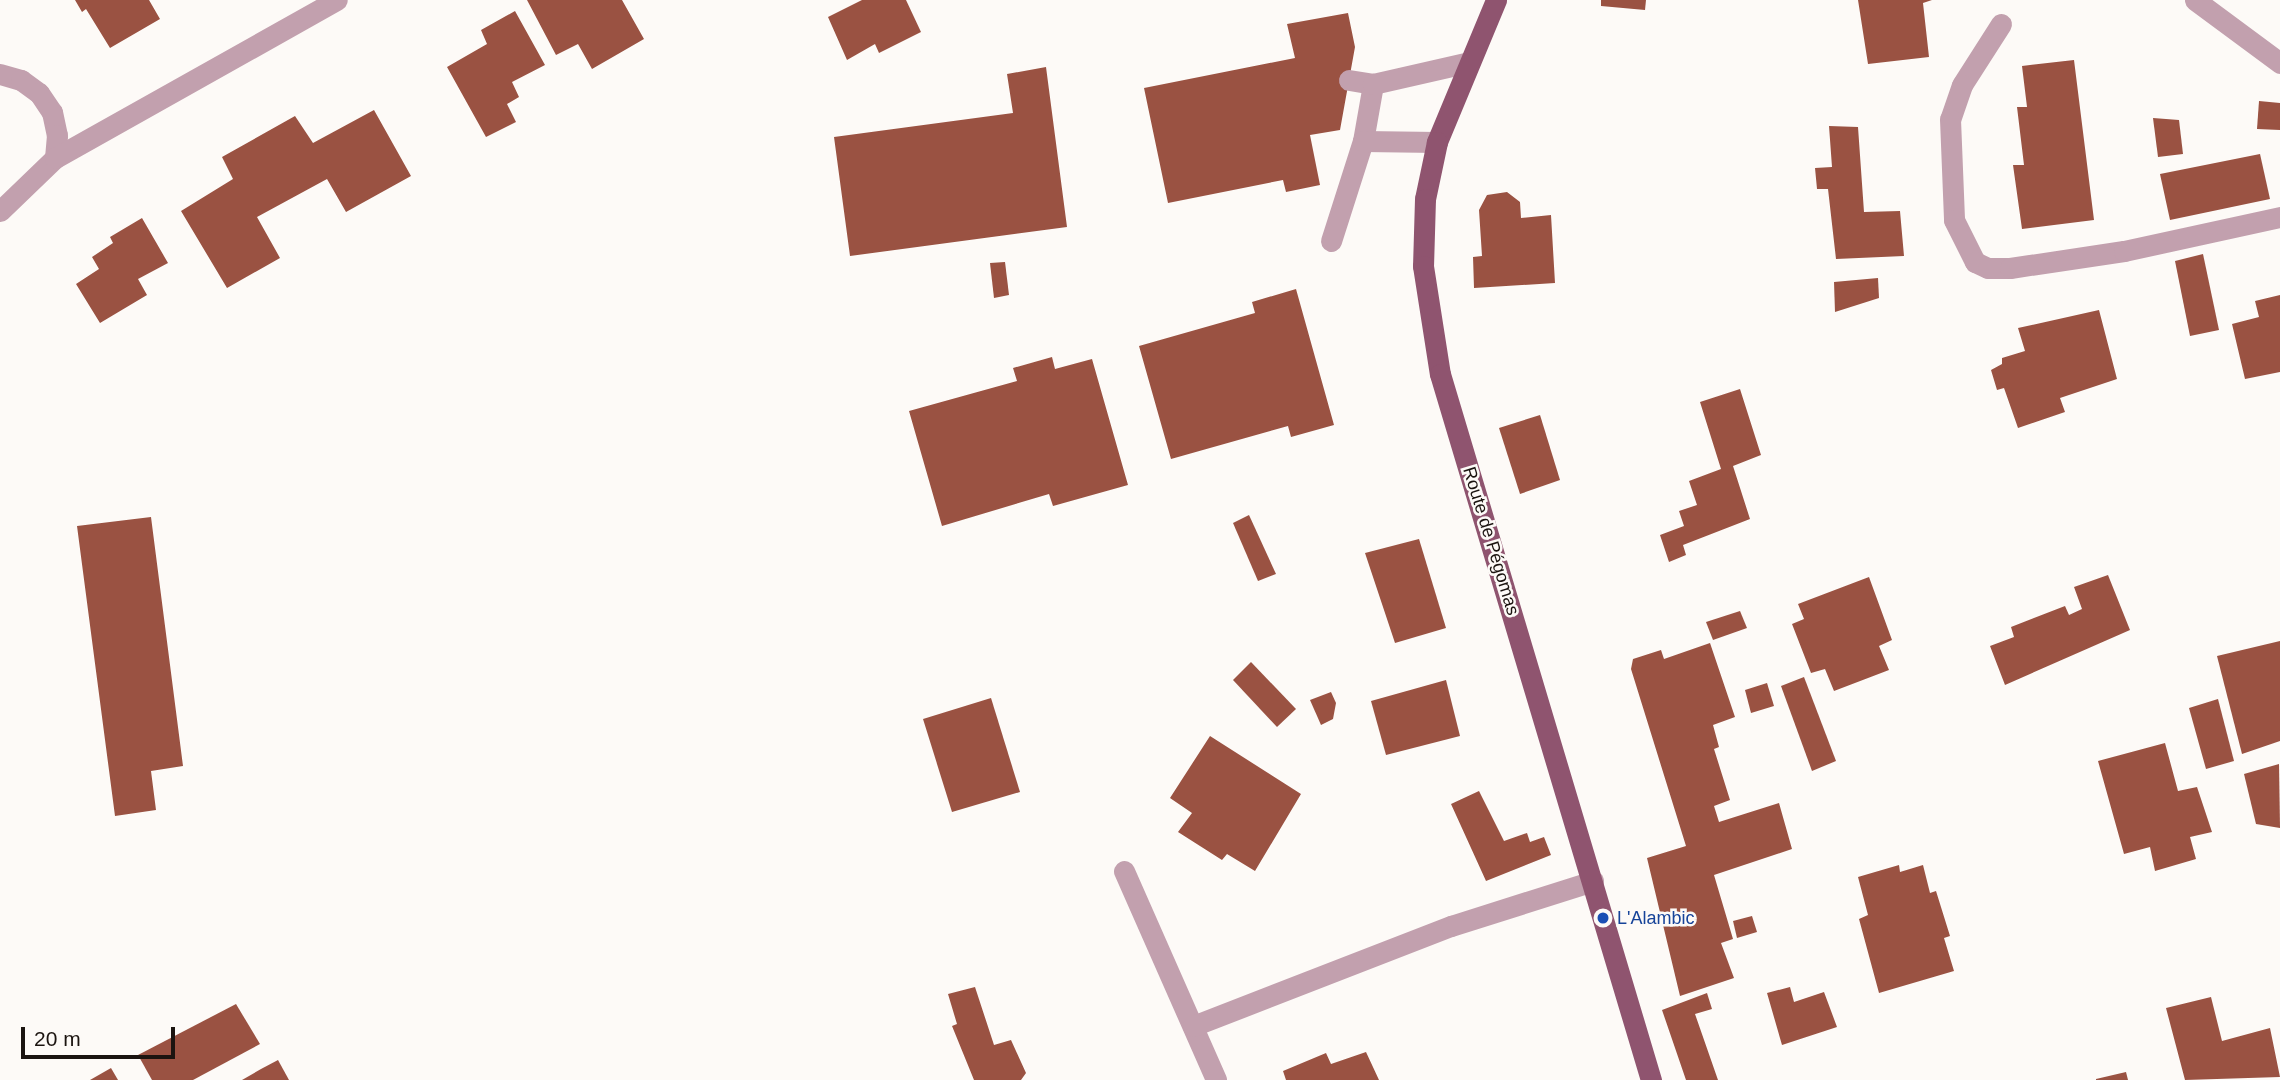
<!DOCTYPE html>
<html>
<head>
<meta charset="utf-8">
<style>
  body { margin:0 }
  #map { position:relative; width:2280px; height:1080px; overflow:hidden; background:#fdfaf7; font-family:Arial,sans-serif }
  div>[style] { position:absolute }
  .building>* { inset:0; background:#9a5242 }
  .service>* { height:21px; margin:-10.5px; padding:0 10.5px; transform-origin:10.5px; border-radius:10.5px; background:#c2a0ae }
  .minor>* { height:21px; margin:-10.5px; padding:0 10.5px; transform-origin:10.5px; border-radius:10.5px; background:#c2a0ae }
  .primary>* { height:21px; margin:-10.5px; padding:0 10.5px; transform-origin:10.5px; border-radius:10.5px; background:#8f546f }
  .dots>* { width:19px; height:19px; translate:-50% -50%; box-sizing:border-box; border:4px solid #fdfaf7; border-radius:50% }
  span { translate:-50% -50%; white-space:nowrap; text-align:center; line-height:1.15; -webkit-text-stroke:5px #fdfaf7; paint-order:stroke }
  .street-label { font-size:18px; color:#1b1410 }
  .transit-label { font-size:18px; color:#164399 }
  .left { translate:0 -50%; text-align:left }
  .scale { position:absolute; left:21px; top:1027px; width:154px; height:32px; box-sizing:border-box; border:4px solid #1b1410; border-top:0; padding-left:9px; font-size:21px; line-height:24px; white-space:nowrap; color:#1b1410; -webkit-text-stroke:5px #fdfaf7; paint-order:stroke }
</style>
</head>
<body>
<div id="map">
  <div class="building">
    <i style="clip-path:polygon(75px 0,149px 0,160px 19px,110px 48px,86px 9px,82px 12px)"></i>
    <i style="clip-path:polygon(527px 0,622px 0,644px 39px,592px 69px,578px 44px,556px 55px)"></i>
    <i style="clip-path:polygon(862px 0,906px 0,921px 32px,879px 53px,875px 44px,847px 60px,828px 17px)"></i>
    <i style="clip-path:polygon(1601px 0,1646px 0,1645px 10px,1601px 6px)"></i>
    <i style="clip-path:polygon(1858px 0,1932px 0,1923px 3px,1929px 57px,1868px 64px)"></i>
    <i style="clip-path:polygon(515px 11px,545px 65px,512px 82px,519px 97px,507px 104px,516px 122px,486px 137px,447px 67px,487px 44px,481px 30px)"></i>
    <i style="clip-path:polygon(1348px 13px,1355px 47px,1340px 130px,1310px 135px,1320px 185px,1286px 192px,1283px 180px,1168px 203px,1144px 88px,1295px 58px,1287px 24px)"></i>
    <i style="clip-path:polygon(2074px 60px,2094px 220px,2022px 229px,2013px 165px,2024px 165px,2017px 107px,2027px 107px,2022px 66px)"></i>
    <i style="clip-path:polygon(1046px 67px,1067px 227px,850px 256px,834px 137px,1013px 113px,1007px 74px)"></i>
    <i style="clip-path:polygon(2259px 101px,2280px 103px,2280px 130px,2257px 129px)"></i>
    <i style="clip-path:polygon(374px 110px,411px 176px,346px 212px,327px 179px,257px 217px,280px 258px,227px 288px,181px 211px,233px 179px,222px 157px,295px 116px,313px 143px)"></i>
    <i style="clip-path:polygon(2153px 118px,2179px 120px,2183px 154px,2158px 157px)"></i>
    <i style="clip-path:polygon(1829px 126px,1858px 127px,1864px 212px,1900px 211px,1904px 256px,1836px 259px,1828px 189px,1817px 189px,1815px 168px,1832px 167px)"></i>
    <i style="clip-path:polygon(2260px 154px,2270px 199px,2170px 220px,2160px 174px)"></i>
    <i style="clip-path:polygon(1507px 192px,1520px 202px,1521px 218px,1551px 215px,1555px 283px,1474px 288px,1473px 257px,1482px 256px,1479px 210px,1487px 195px)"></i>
    <i style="clip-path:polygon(142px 218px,168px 263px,138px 279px,147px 295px,100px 323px,76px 284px,99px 269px,92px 257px,113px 243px,110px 237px)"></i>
    <i style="clip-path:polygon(2203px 254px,2219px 330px,2190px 336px,2175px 261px)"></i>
    <i style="clip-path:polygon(1005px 262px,1009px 295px,994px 298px,990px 263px)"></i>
    <i style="clip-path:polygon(1878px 278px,1879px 298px,1835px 312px,1834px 282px)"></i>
    <i style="clip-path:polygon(1296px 289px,1334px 425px,1291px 437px,1288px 426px,1171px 459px,1139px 346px,1255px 313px,1252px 302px)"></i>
    <i style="clip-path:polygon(2280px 295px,2280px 372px,2245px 379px,2232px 324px,2259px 317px,2255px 301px)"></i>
    <i style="clip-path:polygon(2099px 310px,2117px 379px,2060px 398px,2065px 412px,2018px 428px,2004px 388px,1997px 390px,1991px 370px,2002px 364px,2002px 358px,2025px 351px,2018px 328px)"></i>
    <i style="clip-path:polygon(1052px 357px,1055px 369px,1092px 359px,1128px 485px,1053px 506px,1049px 494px,942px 526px,909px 411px,1017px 381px,1013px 368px)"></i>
    <i style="clip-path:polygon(1740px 389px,1761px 455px,1733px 466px,1750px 519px,1683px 545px,1686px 555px,1669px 562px,1660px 535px,1684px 526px,1679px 511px,1697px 505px,1689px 481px,1721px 469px,1700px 402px)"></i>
    <i style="clip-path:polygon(1540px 415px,1560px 480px,1520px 494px,1499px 428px)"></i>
    <i style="clip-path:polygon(1249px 515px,1276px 574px,1258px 581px,1233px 523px)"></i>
    <i style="clip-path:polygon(151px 517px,183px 766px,151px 771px,156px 810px,115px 816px,77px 526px)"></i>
    <i style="clip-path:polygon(1419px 539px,1446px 628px,1395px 643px,1365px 553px)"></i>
    <i style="clip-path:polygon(2108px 575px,2130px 630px,2005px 685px,1990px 646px,2014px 637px,2011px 627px,2065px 606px,2069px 615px,2082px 609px,2074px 587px)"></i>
    <i style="clip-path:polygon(1869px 577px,1892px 640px,1879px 646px,1889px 670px,1834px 691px,1825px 669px,1811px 673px,1792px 624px,1804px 619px,1798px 604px)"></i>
    <i style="clip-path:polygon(1740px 611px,1747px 628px,1713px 640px,1706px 622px)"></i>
    <i style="clip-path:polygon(2280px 641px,2280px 741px,2242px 754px,2217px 656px)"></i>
    <i style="clip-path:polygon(1710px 643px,1735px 717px,1713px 725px,1719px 747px,1714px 749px,1730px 800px,1714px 806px,1719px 822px,1779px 803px,1792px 849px,1714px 875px,1733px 939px,1721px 943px,1734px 978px,1680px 996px,1647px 858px,1686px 846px,1631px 669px,1633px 659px,1661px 650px,1664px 659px)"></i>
    <i style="clip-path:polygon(1251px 662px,1296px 709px,1277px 727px,1233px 680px)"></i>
    <i style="clip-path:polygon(1804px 677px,1836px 761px,1812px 771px,1781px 686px)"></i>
    <i style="clip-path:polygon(1446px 680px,1460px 736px,1386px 755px,1371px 701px)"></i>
    <i style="clip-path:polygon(1767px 683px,1774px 706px,1751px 713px,1745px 690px)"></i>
    <i style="clip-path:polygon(1331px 692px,1336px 703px,1333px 719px,1321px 725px,1310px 700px)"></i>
    <i style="clip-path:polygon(991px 698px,1020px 792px,952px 812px,923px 719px)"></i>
    <i style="clip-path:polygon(2218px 699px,2234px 761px,2206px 769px,2189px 708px)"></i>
    <i style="clip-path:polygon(1210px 736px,1301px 794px,1255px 871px,1227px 854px,1222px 860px,1178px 832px,1192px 813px,1170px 798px)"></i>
    <i style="clip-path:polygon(2165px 743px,2178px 791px,2197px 787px,2212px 832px,2190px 837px,2196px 859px,2155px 871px,2150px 847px,2124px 854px,2098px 761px)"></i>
    <i style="clip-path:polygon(2279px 764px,2280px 828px,2256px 824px,2244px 774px)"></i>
    <i style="clip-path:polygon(1479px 791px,1504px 841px,1527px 833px,1530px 842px,1544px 837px,1551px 855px,1486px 881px,1451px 804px)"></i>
    <i style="clip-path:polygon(1899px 865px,1900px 872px,1923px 865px,1930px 893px,1936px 891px,1950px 936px,1944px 938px,1954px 971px,1879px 993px,1859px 919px,1868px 915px,1858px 877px)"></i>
    <i style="clip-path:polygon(1752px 916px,1757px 932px,1737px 938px,1733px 921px)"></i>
    <i style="clip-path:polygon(975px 987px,994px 1045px,1011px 1040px,1026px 1073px,1021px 1080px,974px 1080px,952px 1026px,957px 1024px,948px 994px)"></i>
    <i style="clip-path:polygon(1790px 987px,1794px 1002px,1824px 992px,1837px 1027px,1782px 1045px,1767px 993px)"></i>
    <i style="clip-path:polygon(1707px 993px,1712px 1009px,1695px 1014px,1718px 1080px,1686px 1080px,1662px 1010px)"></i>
    <i style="clip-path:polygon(2211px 997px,2222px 1041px,2270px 1028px,2280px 1077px,2185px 1080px,2166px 1008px)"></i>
    <i style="clip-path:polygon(236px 1004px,260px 1044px,193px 1080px,152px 1080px,138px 1055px)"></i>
    <i style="clip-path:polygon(1366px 1052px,1379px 1080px,1286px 1080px,1283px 1071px,1326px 1053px,1331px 1064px)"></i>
    <i style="clip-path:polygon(278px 1060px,289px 1080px,242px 1080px,261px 1069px)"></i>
    <i style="clip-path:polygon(111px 1068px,118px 1080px,90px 1080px)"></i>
    <i style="clip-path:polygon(2126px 1072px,2128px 1080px,2096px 1080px,2096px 1079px)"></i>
  </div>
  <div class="service">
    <i style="left:2001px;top:24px;width:72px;rotate:122.6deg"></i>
    <i style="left:1962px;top:85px;width:36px;rotate:109deg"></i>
    <i style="left:1950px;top:119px;width:101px;rotate:87.7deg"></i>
    <i style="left:1954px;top:220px;width:47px;rotate:63.4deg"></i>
    <i style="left:1975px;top:262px;width:14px;rotate:25deg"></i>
    <i style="left:1988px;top:268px;width:22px"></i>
    <i style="left:2010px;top:268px;width:115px;rotate:-8.5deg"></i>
    <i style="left:2124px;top:251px;width:160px;rotate:-12.3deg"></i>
    <i style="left:0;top:74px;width:22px;rotate:16deg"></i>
    <i style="left:21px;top:80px;width:22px;rotate:36deg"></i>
    <i style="left:39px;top:93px;width:23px;rotate:56deg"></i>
    <i style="left:52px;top:112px;width:24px;rotate:78deg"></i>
    <i style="left:57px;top:135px;width:23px;rotate:95deg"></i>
    <i style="left:1349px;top:80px;width:24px;rotate:9deg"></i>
    <i style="left:1363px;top:141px;width:58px;rotate:-80deg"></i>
    <i style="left:1373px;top:84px;width:99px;rotate:-12.8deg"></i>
    <i style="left:0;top:211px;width:76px;rotate:-43.9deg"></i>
    <i style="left:55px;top:158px;width:323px;rotate:-29.3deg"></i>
    <i style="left:1331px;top:241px;width:105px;rotate:-72.3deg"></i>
    <i style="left:1363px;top:141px;width:74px;rotate:0.8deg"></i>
    <i style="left:1124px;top:871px;width:228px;rotate:66.2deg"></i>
    <i style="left:1193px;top:1026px;width:277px;rotate:-21.2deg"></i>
    <i style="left:1451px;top:926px;width:149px;rotate:-17.6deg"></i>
  </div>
  <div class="minor">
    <i style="left:2195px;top:0;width:106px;rotate:36.5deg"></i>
  </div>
  <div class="primary">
    <i style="left:1496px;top:0;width:154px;rotate:112.6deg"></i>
    <i style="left:1437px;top:142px;width:58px;rotate:101.9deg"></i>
    <i style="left:1425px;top:199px;width:67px;rotate:91.7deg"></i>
    <i style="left:1423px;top:266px;width:109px;rotate:81.1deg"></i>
    <i style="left:1440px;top:374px;width:737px;rotate:73.36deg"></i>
  </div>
  <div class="dots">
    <i style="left:1603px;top:918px;background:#1a4fb4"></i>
  </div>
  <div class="street-label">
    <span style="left:1491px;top:541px;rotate:73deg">Route de Pégomas</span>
  </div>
  <div class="transit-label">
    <span class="left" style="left:1617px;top:918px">L'Alambic</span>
  </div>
  <div class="scale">20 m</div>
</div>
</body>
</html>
